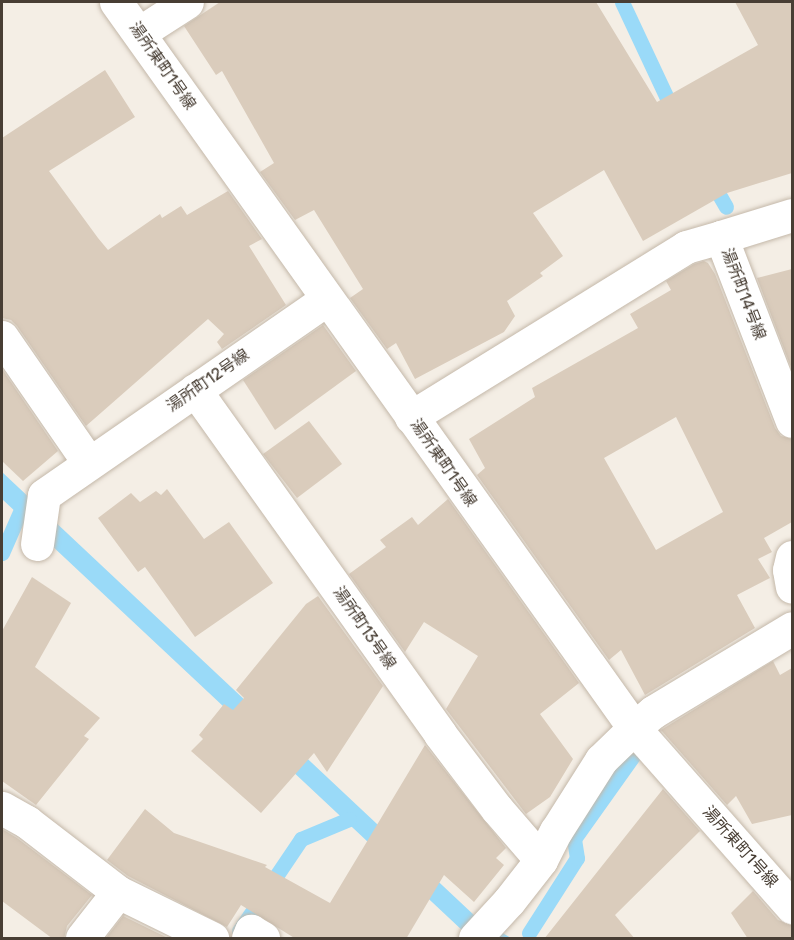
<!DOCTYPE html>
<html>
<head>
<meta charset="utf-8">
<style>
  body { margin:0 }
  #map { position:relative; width:794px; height:940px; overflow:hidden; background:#f4eee5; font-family:Rubik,"Noto Sans JP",sans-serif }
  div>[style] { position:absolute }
  .water>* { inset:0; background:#9adaf8 }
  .stream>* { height:15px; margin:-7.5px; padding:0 7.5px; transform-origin:7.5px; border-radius:7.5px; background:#9adaf8 }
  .building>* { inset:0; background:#daccbc }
  .roads { filter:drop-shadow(0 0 2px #c4b8a9) drop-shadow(0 0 2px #c4b8a9) }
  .minor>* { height:33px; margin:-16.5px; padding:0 16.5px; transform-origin:16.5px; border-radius:16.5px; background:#fff }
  span { translate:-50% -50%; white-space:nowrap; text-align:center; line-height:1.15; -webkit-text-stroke:6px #fff; paint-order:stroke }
  .street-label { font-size:16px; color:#483e34 }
  .frame { position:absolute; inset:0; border:3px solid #483e34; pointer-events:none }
</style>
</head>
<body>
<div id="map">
  <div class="water">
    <i style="clip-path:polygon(2px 472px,475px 916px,511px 938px,474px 938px,464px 932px,2px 499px)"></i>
  </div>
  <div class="stream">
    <i style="left:622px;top:2px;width:123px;rotate:64.9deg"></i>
    <i style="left:710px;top:179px;width:32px;rotate:60deg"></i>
    <i style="left:2px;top:553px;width:45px;rotate:-66.3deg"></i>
    <i style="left:239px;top:931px;width:111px;rotate:-56deg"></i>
    <i style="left:301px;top:839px;width:52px;rotate:-22.6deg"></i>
    <i style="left:529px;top:933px;width:89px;rotate:-57.4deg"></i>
    <i style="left:577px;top:858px;width:19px;rotate:-99deg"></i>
    <i style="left:574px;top:839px;width:110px;rotate:-54.6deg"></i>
  </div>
  <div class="building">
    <i style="clip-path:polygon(220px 2px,596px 2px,657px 102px,758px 45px,735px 2px,792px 2px,792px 173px,727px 193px,643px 241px,604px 170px,533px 213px,563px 256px,540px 273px,543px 276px,507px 301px,515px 316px,504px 332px,415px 379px,396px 343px,387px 349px,350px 298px,363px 289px,314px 210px,295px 220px,260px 172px,274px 163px,222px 71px,216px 75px,184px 26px)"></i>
    <i style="clip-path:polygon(105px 70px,135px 117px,49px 171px,98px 238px,108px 250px,160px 214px,162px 218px,181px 206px,187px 215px,228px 191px,262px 239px,249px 246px,286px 305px,222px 349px,217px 342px,224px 334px,208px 319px,86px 426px,17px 326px,11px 320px,2px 318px,2px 138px)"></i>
    <i style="clip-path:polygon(evenodd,704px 261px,708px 263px,715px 274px,775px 428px,781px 436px,792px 439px,792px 522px,764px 538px,772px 552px,758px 559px,770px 578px,737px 595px,755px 628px,645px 695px,621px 650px,609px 660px,477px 475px,485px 468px,469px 439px,535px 397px,532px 388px,638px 328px,630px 314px,671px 290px,666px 281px,694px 264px,704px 261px,676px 417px,723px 512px,656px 550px,604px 458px,676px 417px)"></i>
    <i style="clip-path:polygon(792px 269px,792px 370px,757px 278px)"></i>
    <i style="clip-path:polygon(323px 325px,356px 371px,275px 430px,243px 380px)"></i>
    <i style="clip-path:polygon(2px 369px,58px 451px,23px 481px,2px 461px)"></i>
    <i style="clip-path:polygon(309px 421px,342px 464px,297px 498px,263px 454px)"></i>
    <i style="clip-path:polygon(167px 489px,204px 539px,229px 522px,273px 583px,195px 637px,145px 567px,138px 572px,98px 518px,131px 493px,140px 502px,156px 491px,161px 495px)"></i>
    <i style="clip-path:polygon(448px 499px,579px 683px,540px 714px,573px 759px,550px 797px,526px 814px,446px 709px,478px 656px,424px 622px,405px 652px,349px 574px,386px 547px,380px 540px,412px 517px,418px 525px)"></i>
    <i style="clip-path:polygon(32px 577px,71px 603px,35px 667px,100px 718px,84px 736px,89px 739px,36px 805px,2px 781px,2px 631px)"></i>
    <i style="clip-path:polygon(318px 596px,383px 686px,327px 772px,314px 753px,261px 813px,191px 751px,203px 739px,199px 735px,224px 704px,233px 710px,244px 698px,236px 690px,306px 604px)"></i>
    <i style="clip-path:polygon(773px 661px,780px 675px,792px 668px,792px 815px,752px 824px,736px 796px,727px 805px,661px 730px)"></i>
    <i style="clip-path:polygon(425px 745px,506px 848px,496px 858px,504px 865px,474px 902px,444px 875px,406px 939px,296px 939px,241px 905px,227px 927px,128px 876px,107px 860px,145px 809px,174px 833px,267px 865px,265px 867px,330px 903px)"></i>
    <i style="clip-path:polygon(663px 789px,700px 831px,615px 915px,635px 939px,544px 939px)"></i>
    <i style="clip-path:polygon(2px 829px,17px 838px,92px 895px,67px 926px,64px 939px,53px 939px,2px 901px)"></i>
    <i style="clip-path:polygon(753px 891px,778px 920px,792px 925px,792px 939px,748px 939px,731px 913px)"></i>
    <i style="clip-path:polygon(123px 916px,170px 939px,105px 939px)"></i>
  </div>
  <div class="roads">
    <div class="minor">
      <i style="left:116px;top:2px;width:892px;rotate:54.49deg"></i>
      <i style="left:634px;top:728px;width:239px;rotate:48.6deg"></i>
      <i style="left:139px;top:33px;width:57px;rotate:-32.9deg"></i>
      <i style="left:792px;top:215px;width:74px;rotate:162.8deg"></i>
      <i style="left:721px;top:237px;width:197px;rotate:68.9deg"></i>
      <i style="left:2px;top:337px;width:153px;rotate:55.4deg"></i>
      <i style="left:195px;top:390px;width:422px;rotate:54.5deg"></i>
      <i style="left:440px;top:734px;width:94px;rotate:52.8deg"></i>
      <i style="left:497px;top:809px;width:67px;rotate:49.2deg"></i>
      <i style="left:411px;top:417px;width:323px;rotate:-31.7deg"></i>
      <i style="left:686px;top:247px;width:36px;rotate:-16deg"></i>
      <i style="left:37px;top:544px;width:49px;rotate:-81.9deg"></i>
      <i style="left:44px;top:495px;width:344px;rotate:-34.7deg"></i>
      <i style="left:792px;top:557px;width:13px;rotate:103deg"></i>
      <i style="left:789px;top:570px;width:17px;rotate:80deg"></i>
      <i style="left:2px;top:808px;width:29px;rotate:29deg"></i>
      <i style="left:27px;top:822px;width:115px;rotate:37.6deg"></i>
      <i style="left:118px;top:892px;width:105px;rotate:26.1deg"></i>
      <i style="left:82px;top:938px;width:58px;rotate:-52deg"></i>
      <i style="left:248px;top:938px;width:8px;rotate:-67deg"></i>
      <i style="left:251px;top:931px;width:14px;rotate:30deg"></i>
      <i style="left:475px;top:938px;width:50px;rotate:-47.4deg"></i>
      <i style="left:509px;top:901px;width:52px;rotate:-52deg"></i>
      <i style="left:541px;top:860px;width:33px;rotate:-63deg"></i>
      <i style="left:556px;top:831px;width:84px;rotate:-57.6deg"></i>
      <i style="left:601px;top:760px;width:46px;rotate:-44.1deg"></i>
      <i style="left:634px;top:728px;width:25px;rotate:-40deg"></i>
      <i style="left:653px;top:712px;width:162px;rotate:-31.1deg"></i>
    </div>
  </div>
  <div class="street-label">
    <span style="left:162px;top:66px;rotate:55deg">湯所東町1号線</span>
    <span style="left:743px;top:294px;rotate:69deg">湯所町14号線</span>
    <span style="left:208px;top:381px;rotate:-35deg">湯所町12号線</span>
    <span style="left:443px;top:463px;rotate:55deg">湯所東町1号線</span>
    <span style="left:364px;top:628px;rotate:55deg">湯所町13号線</span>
    <span style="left:740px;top:847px;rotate:48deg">湯所東町1号線</span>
  </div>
  <div class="frame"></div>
</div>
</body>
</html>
